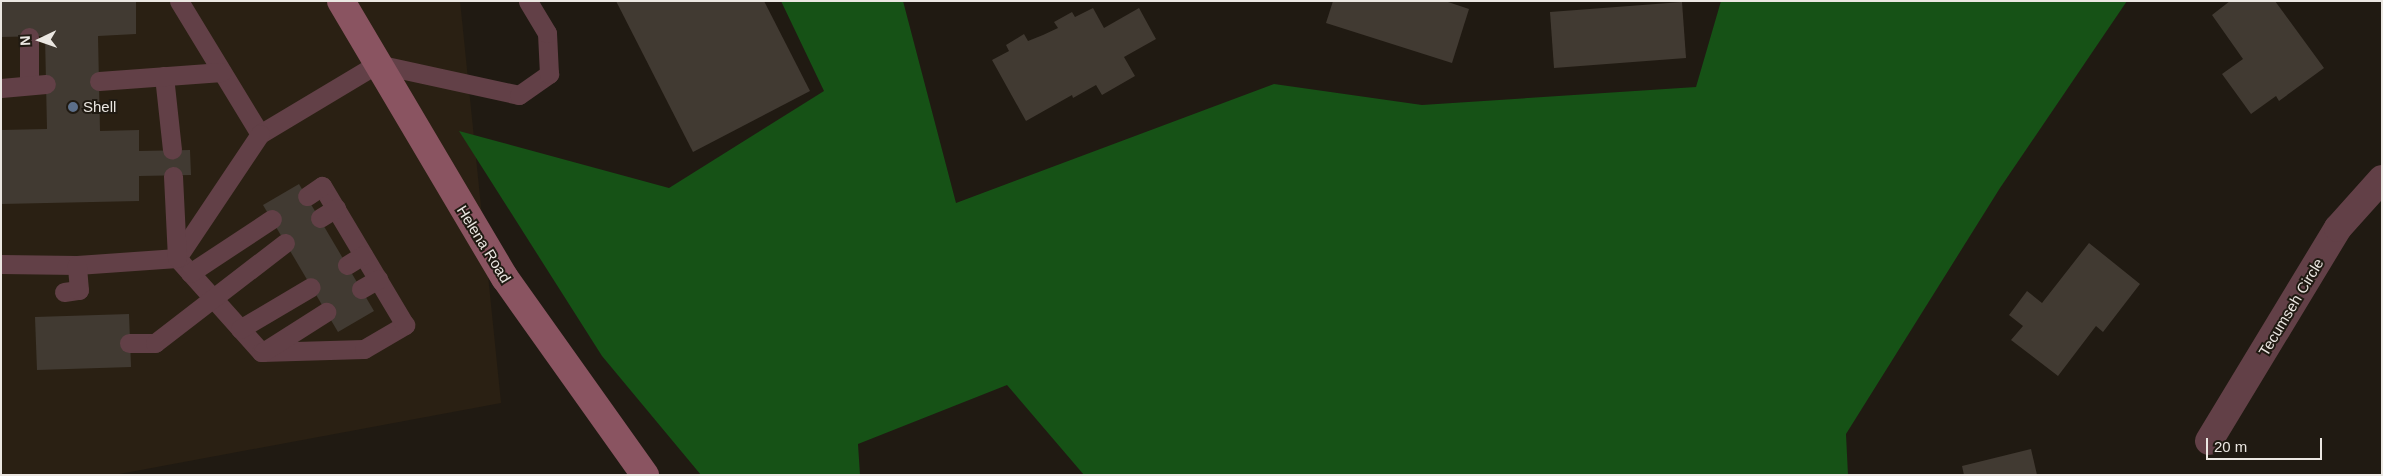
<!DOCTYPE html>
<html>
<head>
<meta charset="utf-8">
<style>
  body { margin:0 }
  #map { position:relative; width:2383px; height:476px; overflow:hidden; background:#201a12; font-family:Arial,sans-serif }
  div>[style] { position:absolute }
  .built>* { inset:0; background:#2a2013 }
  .forest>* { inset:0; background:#165216 }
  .building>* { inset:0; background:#413a32 }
  .service>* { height:19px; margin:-9.5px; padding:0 9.5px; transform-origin:9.5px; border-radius:9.5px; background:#624047 }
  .minor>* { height:28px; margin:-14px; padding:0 14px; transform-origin:14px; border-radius:14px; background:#624047 }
  .secondary>* { height:28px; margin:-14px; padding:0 14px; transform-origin:14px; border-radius:14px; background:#8a5461 }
  .dots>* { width:14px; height:14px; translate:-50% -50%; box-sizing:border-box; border:2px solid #201a12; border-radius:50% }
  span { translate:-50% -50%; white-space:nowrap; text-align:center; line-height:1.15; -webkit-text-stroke:4px #201a12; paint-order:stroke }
  .poi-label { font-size:15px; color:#ebe7e2 }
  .left { translate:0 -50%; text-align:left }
  .street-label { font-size:15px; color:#ebe7e2 }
  .frame { position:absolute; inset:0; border:2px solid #ebe7e2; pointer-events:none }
  .north { position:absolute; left:15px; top:15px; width:50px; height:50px; -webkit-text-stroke:4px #201a12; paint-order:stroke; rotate:267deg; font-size:14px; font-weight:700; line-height:20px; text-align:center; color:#ebe7e2 }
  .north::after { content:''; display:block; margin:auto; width:18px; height:22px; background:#ebe7e2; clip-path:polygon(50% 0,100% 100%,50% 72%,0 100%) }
  .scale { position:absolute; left:2206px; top:438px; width:116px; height:22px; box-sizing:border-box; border:2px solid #ebe7e2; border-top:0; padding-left:6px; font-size:15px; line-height:18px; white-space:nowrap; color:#ebe7e2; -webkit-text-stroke:4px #201a12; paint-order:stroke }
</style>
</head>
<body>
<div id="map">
  <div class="built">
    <i style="clip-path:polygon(1px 1px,460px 1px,501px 403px,114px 475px,1px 475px)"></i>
  </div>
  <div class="forest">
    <i style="clip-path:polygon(781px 1px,903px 1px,956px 203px,1274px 84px,1422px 105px,1696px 87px,1721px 1px,2127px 1px,2000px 188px,1846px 434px,1848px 475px,1084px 475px,1007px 385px,858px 444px,860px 475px,701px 475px,602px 356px,459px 131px,669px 188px,824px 91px)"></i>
  </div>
  <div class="building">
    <i style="clip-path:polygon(1px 1px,136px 1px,136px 34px,98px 36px,100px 131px,139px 130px,139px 151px,190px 150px,191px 175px,139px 176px,139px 201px,1px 204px,1px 130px,47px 129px,45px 36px,1px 37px)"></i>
    <i style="clip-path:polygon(616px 1px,764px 1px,810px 91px,693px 152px)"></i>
    <i style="clip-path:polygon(1333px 1px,1445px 1px,1469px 9px,1452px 63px,1326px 23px)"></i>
    <i style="clip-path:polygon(2230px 1px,2275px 1px,2324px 68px,2279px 101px,2276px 96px,2251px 114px,2222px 74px,2243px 59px,2212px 15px)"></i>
    <i style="clip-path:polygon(1682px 2px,1686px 58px,1554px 68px,1550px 12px)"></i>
    <i style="clip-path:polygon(1093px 8px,1104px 28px,1139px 8px,1156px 39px,1124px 57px,1135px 76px,1102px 95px,1096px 85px,1073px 98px,1072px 95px,1026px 121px,992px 60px,1009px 51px,1006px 45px,1024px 34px,1028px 41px,1043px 35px,1058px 28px,1054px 22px,1072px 12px,1075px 17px)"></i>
    <i style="clip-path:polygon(299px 184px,374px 311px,338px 332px,263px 205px)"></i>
    <i style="clip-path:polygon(2089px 243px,2140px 284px,2103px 332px,2096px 326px,2058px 376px,2011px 340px,2023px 326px,2009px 315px,2027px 291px,2042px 303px)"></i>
    <i style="clip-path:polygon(129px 314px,131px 367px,37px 370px,35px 317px)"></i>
    <i style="clip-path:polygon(2031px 449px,2037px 475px,1964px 475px,1962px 466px)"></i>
  </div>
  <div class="service">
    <i style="left:179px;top:1px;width:156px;rotate:58.7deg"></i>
    <i style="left:260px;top:134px;width:136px;rotate:-30.9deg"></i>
    <i style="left:377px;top:64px;width:145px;rotate:12.3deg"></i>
    <i style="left:519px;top:95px;width:37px;rotate:-35deg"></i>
    <i style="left:549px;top:74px;width:41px;rotate:-92.8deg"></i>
    <i style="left:547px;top:33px;width:37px;rotate:-121deg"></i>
    <i style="left:29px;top:37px;width:48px;rotate:90deg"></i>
    <i style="left:164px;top:76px;width:74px;rotate:83.8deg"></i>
    <i style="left:99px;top:81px;width:123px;rotate:-4.2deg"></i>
    <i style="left:1px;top:88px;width:45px;rotate:-5.1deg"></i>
    <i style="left:260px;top:134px;width:149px;rotate:123.8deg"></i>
    <i style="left:177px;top:258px;width:126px;rotate:48.2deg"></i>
    <i style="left:261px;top:352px;width:103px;rotate:-1.7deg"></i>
    <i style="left:364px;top:349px;width:48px;rotate:-30.3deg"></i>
    <i style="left:405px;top:325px;width:162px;rotate:-120.8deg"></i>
    <i style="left:322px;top:186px;width:18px;rotate:146deg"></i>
    <i style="left:320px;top:218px;width:19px;rotate:-32deg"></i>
    <i style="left:1px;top:264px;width:76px;rotate:0.8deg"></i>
    <i style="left:77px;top:265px;width:100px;rotate:-4deg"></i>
    <i style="left:177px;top:258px;width:82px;rotate:-92.8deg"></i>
    <i style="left:347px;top:265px;width:19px;rotate:-32deg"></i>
    <i style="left:190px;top:273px;width:98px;rotate:-33.4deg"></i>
    <i style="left:361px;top:289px;width:20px;rotate:-30deg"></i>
    <i style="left:64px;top:292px;width:15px;rotate:-8deg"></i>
    <i style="left:79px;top:290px;width:25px;rotate:-95deg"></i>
    <i style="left:240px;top:329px;width:82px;rotate:-30.6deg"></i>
    <i style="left:129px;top:343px;width:26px"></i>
    <i style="left:155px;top:343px;width:164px;rotate:-37.6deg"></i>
    <i style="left:263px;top:352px;width:75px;rotate:-32.4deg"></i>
  </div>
  <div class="minor">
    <i style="left:2209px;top:441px;width:249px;rotate:-58.8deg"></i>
    <i style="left:2338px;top:228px;width:66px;rotate:-48.1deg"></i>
  </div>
  <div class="secondary">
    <i style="left:341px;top:1px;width:322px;rotate:59.4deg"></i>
    <i style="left:505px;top:278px;width:242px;rotate:54.6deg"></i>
  </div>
  <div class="dots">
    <i style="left:73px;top:107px;background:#5c6f8a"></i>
  </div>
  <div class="poi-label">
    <span class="left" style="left:83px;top:107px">Shell</span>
  </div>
  <div class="street-label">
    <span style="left:484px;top:244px;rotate:58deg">Helena Road</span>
    <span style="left:2291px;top:307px;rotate:-59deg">Tecumseh Circle</span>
  </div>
  <div class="frame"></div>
  <div class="north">N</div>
  <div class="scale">20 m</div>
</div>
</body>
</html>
